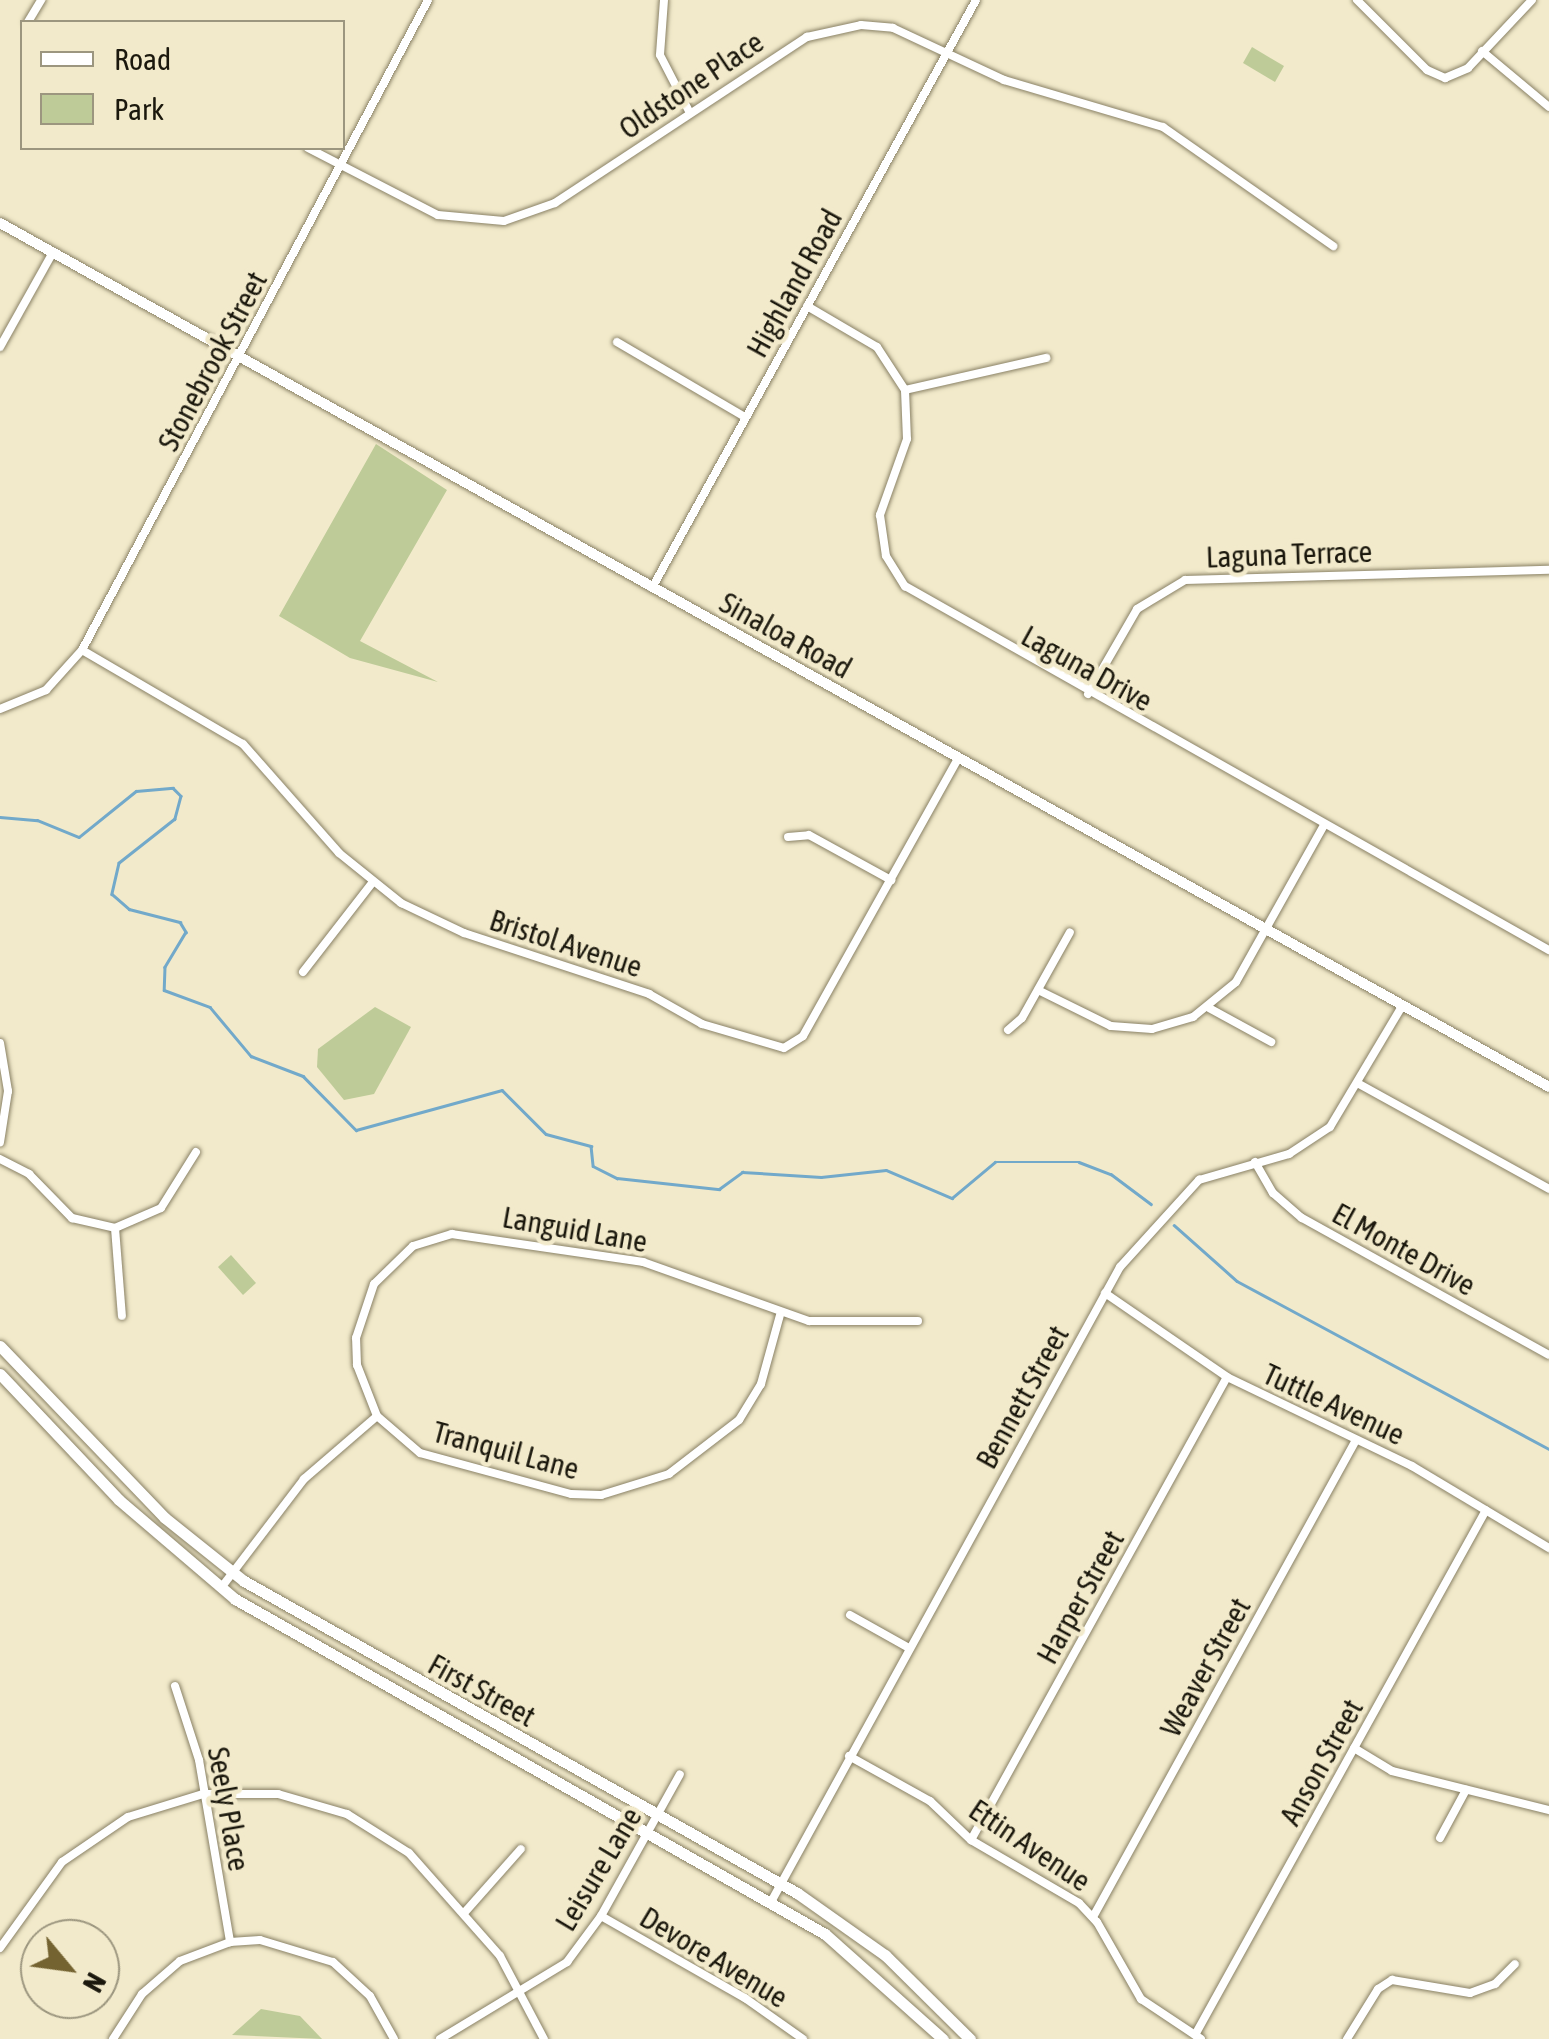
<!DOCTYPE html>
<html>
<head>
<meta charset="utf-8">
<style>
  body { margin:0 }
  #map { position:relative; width:1549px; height:2039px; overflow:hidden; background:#f2eacb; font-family:"Asap Condensed",sans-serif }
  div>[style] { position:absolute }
  .green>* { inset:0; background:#becb98 }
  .stream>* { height:2.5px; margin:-1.25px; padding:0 1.25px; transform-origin:1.25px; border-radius:1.25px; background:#72a9ca }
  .roads { filter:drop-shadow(0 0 2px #898165) drop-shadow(0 0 2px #898165) }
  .minor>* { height:8px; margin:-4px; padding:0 4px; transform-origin:4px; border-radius:4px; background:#fff }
  .tertiary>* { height:10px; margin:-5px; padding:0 5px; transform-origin:5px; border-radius:5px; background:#fff }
  .secondary>* { height:11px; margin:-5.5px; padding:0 5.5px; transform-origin:5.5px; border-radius:5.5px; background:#fff }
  span { translate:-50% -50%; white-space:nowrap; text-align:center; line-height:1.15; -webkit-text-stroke:9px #f2eacb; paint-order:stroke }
  .street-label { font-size:30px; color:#1b180d }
  .legend { position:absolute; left:20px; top:20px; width:325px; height:130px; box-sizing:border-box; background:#f2eacb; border:2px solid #9c967f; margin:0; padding:12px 18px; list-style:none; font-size:30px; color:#1b180d }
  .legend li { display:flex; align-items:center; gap:20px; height:50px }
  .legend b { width:50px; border:2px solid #9c967f }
  .north { position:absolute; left:20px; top:1919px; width:100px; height:100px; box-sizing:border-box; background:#f2eacb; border:2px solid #9c967f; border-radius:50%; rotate:119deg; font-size:28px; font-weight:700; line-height:40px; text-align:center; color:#1b180d }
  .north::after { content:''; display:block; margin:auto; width:35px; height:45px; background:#746331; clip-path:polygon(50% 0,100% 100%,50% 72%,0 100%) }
</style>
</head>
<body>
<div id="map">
  <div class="green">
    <i style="clip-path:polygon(1252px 47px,1284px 66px,1275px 82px,1243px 63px)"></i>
    <i style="clip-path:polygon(376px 444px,447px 490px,360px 641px,438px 682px,350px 658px,279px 616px)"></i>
    <i style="clip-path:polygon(375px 1007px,411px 1027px,374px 1094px,344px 1100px,317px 1067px,318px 1049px)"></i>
    <i style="clip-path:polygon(231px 1255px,256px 1283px,243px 1295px,218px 1267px)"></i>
    <i style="clip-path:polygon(261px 2009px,300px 2016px,322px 2039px,232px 2035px)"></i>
  </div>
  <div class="stream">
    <i style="left:0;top:817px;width:37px;rotate:5deg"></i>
    <i style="left:37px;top:820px;width:45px;rotate:22deg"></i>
    <i style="left:79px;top:837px;width:73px;rotate:-38.9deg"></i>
    <i style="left:136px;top:791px;width:37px;rotate:-5deg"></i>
    <i style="left:173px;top:788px;width:11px;rotate:45deg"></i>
    <i style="left:181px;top:796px;width:24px;rotate:105deg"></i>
    <i style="left:175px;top:819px;width:71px;rotate:141.8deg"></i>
    <i style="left:119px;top:863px;width:32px;rotate:103deg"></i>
    <i style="left:112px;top:894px;width:23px;rotate:41deg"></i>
    <i style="left:129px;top:909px;width:53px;rotate:14.3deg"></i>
    <i style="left:180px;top:922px;width:12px;rotate:59deg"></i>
    <i style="left:186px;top:932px;width:41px;rotate:121deg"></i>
    <i style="left:165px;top:967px;width:23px;rotate:92deg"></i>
    <i style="left:164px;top:990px;width:49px;rotate:20.3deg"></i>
    <i style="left:210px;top:1007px;width:64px;rotate:50.1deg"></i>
    <i style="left:251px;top:1056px;width:56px;rotate:21deg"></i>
    <i style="left:303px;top:1076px;width:76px;rotate:45.5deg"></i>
    <i style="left:356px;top:1130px;width:151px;rotate:-15.3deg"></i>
    <i style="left:502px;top:1090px;width:62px;rotate:45deg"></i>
    <i style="left:546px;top:1134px;width:47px;rotate:14.9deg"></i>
    <i style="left:591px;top:1146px;width:20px;rotate:84deg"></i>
    <i style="left:593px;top:1166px;width:27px;rotate:27deg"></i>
    <i style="left:617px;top:1178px;width:103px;rotate:6.2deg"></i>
    <i style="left:719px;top:1189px;width:29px;rotate:-36deg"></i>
    <i style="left:742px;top:1172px;width:79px;rotate:3.6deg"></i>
    <i style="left:821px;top:1177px;width:65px;rotate:-6.1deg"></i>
    <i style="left:886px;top:1170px;width:72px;rotate:23deg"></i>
    <i style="left:952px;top:1198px;width:56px;rotate:-39.9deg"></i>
    <i style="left:995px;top:1162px;width:84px"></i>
    <i style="left:1079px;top:1162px;width:34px;rotate:21deg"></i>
    <i style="left:1111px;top:1174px;width:50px;rotate:36.9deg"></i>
    <i style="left:1174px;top:1225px;width:84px;rotate:41.6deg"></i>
    <i style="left:1237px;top:1281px;width:354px;rotate:28.3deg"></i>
  </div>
  <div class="roads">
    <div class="minor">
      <i style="left:664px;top:0;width:55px;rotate:94.2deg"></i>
      <i style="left:660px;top:55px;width:65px;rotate:62.7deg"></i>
      <i style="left:1357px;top:0;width:99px;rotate:45deg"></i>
      <i style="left:1427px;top:70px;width:20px;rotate:24deg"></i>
      <i style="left:1445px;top:78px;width:25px;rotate:-23deg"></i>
      <i style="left:1468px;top:68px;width:93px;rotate:-46.7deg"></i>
      <i style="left:28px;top:22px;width:26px;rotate:-59deg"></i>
      <i style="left:1482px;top:51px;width:87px;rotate:39.9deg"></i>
      <i style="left:308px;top:148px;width:146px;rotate:27.3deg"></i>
      <i style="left:438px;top:215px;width:66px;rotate:5.2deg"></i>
      <i style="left:504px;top:221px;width:54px;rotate:-19.4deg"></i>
      <i style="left:555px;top:203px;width:302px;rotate:-33.4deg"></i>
      <i style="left:807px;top:37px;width:55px;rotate:-12.5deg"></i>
      <i style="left:861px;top:25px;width:32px;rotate:5deg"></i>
      <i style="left:893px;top:28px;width:123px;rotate:25.1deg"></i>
      <i style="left:1004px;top:80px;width:166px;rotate:16.5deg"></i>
      <i style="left:1163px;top:127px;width:208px;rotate:35deg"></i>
      <i style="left:807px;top:306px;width:81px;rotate:30.4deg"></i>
      <i style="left:877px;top:347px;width:51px;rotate:56.9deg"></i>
      <i style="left:905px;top:390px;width:49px;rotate:87.7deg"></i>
      <i style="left:907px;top:439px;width:81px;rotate:109.6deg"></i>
      <i style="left:880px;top:515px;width:41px;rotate:81.7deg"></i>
      <i style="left:886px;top:556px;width:36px;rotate:58deg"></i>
      <i style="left:905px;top:586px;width:740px;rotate:29.48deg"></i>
      <i style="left:617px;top:342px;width:148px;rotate:30.4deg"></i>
      <i style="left:0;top:347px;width:109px;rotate:-60.8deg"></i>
      <i style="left:905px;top:390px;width:145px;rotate:-12.8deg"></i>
      <i style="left:652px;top:588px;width:671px;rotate:-61.14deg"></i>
      <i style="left:82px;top:650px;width:186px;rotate:30.3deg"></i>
      <i style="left:243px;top:744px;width:145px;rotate:48.6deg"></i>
      <i style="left:339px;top:853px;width:80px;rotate:38.9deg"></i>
      <i style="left:401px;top:903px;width:70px;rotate:25.5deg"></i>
      <i style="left:464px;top:933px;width:195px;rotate:18.2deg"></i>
      <i style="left:649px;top:994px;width:61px;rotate:29.5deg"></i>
      <i style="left:702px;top:1024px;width:85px;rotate:16.3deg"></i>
      <i style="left:784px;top:1048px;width:22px;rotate:-32deg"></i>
      <i style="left:803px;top:1036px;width:317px;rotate:-60.8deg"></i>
      <i style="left:1088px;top:694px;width:98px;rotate:-60deg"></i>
      <i style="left:1137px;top:609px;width:56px;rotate:-31.1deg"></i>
      <i style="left:1185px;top:580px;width:364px;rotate:-1.6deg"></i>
      <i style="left:0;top:709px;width:50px;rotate:-22.4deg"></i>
      <i style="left:46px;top:690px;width:54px;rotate:-48deg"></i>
      <i style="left:82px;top:650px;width:736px;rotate:-61.97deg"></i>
      <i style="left:788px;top:837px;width:21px;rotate:-5deg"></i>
      <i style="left:809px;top:835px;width:94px;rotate:28.8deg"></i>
      <i style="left:303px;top:972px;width:113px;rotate:-52.2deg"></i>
      <i style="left:1038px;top:990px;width:81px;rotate:26.3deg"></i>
      <i style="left:1111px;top:1026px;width:41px;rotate:4.2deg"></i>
      <i style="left:1152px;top:1029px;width:43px;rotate:-16.3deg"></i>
      <i style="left:1193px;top:1017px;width:55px;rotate:-39.1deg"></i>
      <i style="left:1236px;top:982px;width:180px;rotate:-60.7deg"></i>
      <i style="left:1209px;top:1008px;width:71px;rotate:28.7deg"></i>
      <i style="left:1008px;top:1030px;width:18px;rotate:-41deg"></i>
      <i style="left:1022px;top:1018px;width:98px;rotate:-60.8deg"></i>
      <i style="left:0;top:1043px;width:49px;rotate:80.5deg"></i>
      <i style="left:8px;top:1091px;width:52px;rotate:98.9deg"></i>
      <i style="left:1359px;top:1084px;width:217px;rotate:28.9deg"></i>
      <i style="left:0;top:1159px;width:33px;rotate:27deg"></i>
      <i style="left:29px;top:1174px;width:62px;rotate:45.7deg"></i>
      <i style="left:72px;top:1218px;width:44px;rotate:13.1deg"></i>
      <i style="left:115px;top:1228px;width:50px;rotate:-23.5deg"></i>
      <i style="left:161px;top:1208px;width:66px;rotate:-58deg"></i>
      <i style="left:1255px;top:1162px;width:36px;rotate:60deg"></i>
      <i style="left:1273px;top:1193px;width:38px;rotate:41deg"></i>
      <i style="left:1302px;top:1218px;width:282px;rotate:29deg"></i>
      <i style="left:115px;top:1228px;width:88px;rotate:85.5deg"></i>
      <i style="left:1105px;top:1293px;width:148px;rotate:34.5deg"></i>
      <i style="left:1227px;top:1377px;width:205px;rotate:25.7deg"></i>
      <i style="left:1412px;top:1466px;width:160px;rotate:30.9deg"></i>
      <i style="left:780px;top:1315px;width:72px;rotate:105.4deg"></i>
      <i style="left:761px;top:1384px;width:42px;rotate:121.4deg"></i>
      <i style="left:739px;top:1420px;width:88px;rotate:142.4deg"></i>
      <i style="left:669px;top:1474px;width:71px;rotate:162.8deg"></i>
      <i style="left:601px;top:1495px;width:30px;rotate:-178deg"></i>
      <i style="left:571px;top:1494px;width:156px;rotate:-164.8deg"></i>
      <i style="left:420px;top:1453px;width:57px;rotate:-139.3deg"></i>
      <i style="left:377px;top:1416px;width:55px;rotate:-111.4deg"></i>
      <i style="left:357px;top:1365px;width:27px;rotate:-92deg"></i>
      <i style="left:356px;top:1338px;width:57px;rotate:-71.6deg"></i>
      <i style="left:374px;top:1284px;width:54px;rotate:-44.3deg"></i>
      <i style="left:413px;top:1246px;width:41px;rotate:-17.1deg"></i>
      <i style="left:452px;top:1234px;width:193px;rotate:8.3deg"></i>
      <i style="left:643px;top:1262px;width:176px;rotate:19.6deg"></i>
      <i style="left:809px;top:1321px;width:109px"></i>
      <i style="left:221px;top:1588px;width:137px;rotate:-52.7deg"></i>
      <i style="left:304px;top:1479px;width:96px;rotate:-40.8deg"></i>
      <i style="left:850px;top:1615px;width:68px;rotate:29.2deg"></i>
      <i style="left:175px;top:1686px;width:78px;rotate:72deg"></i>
      <i style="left:199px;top:1760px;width:185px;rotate:80.3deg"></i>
      <i style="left:1354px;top:1748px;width:44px;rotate:31.2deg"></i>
      <i style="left:1392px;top:1771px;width:162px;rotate:14deg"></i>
      <i style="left:849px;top:1756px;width:93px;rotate:29.1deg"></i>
      <i style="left:930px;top:1801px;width:57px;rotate:43.6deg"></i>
      <i style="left:971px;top:1840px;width:125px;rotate:30.3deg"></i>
      <i style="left:1079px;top:1903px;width:26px;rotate:47deg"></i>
      <i style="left:1097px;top:1922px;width:89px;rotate:60.3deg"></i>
      <i style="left:1141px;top:1999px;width:72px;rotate:33.7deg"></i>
      <i style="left:1440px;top:1838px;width:55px;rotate:-61.6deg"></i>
      <i style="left:971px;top:1840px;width:529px;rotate:-61.06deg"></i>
      <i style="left:771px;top:1902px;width:725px;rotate:-61.21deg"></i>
      <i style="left:1120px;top:1267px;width:118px;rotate:-47.8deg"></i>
      <i style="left:1199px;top:1180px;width:94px;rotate:-16.1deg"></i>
      <i style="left:1289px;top:1154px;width:49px;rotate:-33.4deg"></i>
      <i style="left:1330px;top:1127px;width:141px;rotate:-59.2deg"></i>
      <i style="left:465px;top:1912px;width:84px;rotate:-48.4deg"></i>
      <i style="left:601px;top:1916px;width:166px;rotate:29.7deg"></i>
      <i style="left:745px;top:1998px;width:71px;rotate:35.3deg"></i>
      <i style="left:1093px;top:1917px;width:545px;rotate:-61.13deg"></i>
      <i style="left:0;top:1948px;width:106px;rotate:-54.2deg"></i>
      <i style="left:62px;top:1862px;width:80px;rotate:-34.3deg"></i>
      <i style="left:128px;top:1817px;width:78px;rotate:-17deg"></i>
      <i style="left:203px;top:1794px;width:75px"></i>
      <i style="left:278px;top:1794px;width:72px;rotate:16.2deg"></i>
      <i style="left:347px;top:1814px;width:73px;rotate:32.2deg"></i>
      <i style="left:409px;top:1853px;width:137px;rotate:48.5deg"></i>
      <i style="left:500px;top:1956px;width:94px;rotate:62.1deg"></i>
      <i style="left:1195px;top:2035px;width:600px;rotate:-61deg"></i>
      <i style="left:113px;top:2039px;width:54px;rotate:-57.2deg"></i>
      <i style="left:142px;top:1994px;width:50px;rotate:-41deg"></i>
      <i style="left:180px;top:1961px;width:53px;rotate:-20.8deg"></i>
      <i style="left:230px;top:1942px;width:30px;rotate:-4deg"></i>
      <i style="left:260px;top:1940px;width:76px;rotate:16.8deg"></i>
      <i style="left:333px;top:1962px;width:50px;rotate:42.6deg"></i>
      <i style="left:370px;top:1996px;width:49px;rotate:60.8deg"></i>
      <i style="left:440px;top:2039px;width:149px;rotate:-31.2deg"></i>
      <i style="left:567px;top:1962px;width:57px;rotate:-53.5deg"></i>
      <i style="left:601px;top:1916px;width:162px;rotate:-60.9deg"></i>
      <i style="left:1347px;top:2039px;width:59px;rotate:-58.2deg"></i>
      <i style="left:1378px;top:1989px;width:17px;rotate:-33deg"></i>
      <i style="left:1392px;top:1980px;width:79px;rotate:9.5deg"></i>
      <i style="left:1470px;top:1993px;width:27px;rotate:-20deg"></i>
      <i style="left:1495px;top:1984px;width:28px;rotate:-45deg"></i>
    </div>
    <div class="tertiary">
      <i style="left:0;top:223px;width:1774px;rotate:29.15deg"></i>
    </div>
    <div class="secondary">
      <i style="left:0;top:1346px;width:238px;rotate:46.2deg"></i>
      <i style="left:165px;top:1518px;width:101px;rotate:38.6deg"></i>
      <i style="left:244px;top:1581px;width:635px;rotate:29.43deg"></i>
      <i style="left:797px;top:1893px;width:108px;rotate:35.2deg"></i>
      <i style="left:885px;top:1955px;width:120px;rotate:44.7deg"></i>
      <i style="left:0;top:1374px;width:173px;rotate:46.6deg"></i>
      <i style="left:119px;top:1500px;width:153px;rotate:40.5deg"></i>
      <i style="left:235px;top:1599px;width:678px;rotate:29.59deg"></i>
      <i style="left:825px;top:1934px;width:158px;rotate:41.7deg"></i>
    </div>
  </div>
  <div class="street-label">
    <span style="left:691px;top:85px;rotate:-34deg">Oldstone Place</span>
    <span style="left:794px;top:283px;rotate:-61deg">Highland Road</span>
    <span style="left:212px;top:361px;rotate:-62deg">Stonebrook Street</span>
    <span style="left:1289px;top:554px;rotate:-2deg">Laguna Terrace</span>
    <span style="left:786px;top:635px;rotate:29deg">Sinaloa Road</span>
    <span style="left:1087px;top:668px;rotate:29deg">Laguna Drive</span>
    <span style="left:566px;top:943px;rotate:18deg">Bristol Avenue</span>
    <span style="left:575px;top:1229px;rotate:10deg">Languid Lane</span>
    <span style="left:1404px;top:1249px;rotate:29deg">El Monte Drive</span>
    <span style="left:1022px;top:1397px;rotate:-61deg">Bennett Street</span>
    <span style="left:1334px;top:1404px;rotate:25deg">Tuttle Avenue</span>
    <span style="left:506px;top:1450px;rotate:15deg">Tranquil Lane</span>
    <span style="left:1080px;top:1597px;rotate:-61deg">Harper Street</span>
    <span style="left:1205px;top:1667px;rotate:-61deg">Weaver Street</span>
    <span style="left:482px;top:1690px;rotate:29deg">First Street</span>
    <span style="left:1321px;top:1762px;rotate:-61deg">Anson Street</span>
    <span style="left:229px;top:1809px;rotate:80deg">Seely Place</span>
    <span style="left:1030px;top:1845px;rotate:34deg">Ettin Avenue</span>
    <span style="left:598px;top:1869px;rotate:-59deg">Leisure Lane</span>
    <span style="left:714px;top:1957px;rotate:31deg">Devore Avenue</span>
  </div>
  <ul class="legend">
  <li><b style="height:12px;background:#fff"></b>Road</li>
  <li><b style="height:28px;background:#becb98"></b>Park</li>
  </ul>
  <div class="north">N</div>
</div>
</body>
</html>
